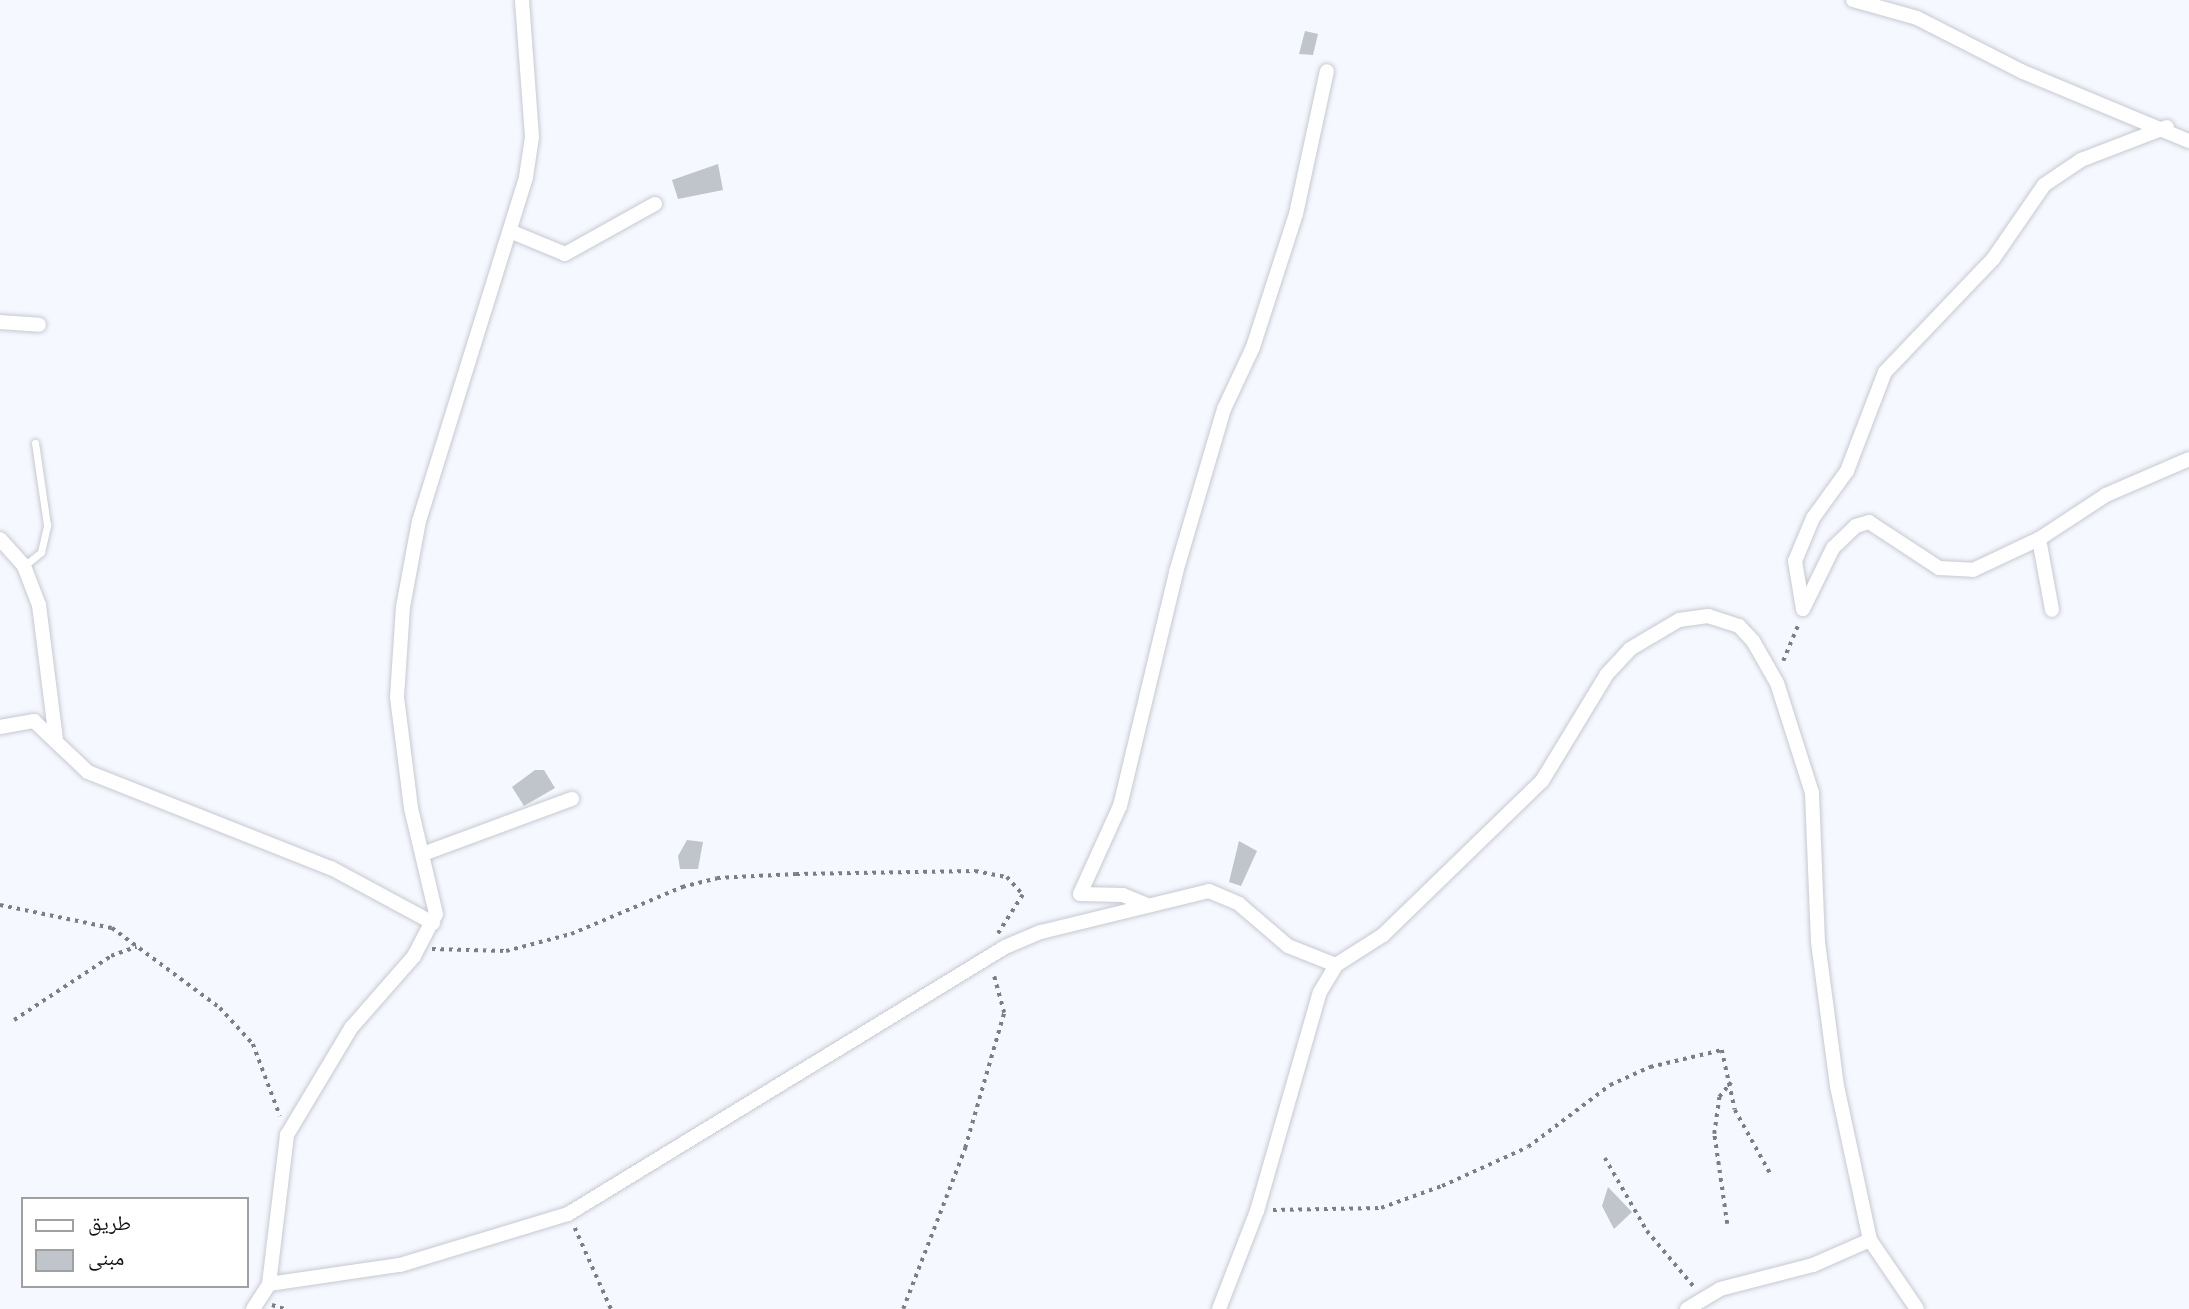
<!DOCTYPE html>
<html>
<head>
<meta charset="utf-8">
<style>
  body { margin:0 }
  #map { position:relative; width:2189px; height:1309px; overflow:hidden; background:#f5f8fe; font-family:Raleway,"Noto Naskh Arabic",sans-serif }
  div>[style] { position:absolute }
  .building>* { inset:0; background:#c0c4cb }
  .path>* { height:3.5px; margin-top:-1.75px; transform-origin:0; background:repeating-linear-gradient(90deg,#7c7e83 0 3.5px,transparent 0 8.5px) }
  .roads { filter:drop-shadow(0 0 2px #c6c9d1) drop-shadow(0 0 2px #c6c9d1) }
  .lane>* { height:7px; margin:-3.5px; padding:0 3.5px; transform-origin:3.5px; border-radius:3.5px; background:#fff }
  .street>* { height:14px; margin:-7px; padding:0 7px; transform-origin:7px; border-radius:7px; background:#fff }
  span { translate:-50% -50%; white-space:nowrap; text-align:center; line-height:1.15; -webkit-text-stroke:7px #fff; paint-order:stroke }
  .legend { position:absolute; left:21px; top:1197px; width:228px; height:91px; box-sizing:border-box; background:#fff; border:2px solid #a0a0a1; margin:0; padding:9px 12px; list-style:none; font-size:21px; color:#111215 }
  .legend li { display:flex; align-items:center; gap:14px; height:35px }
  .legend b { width:35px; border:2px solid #a0a0a1 }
</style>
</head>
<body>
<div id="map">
  <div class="building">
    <i style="clip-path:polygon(1305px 31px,1318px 34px,1313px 55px,1299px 54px)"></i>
    <i style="clip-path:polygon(718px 164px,723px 190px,678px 199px,672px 180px)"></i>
    <i style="clip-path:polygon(535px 770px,544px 770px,555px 788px,524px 806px,512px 787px)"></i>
    <i style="clip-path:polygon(687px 840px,703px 842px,698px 869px,680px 869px,678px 856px)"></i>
    <i style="clip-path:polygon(1239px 841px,1257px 851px,1241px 886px,1229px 882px)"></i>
    <i style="clip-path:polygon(1608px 1187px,1632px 1212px,1614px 1229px,1602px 1206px)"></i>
  </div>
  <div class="path">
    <i style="left:1783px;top:661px;width:41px;rotate:-67.2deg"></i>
    <i style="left:0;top:905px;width:114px;rotate:11.6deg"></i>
    <i style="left:112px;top:928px;width:134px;rotate:36.5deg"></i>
    <i style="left:220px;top:1008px;width:49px;rotate:47.5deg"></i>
    <i style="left:253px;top:1044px;width:77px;rotate:69.4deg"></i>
    <i style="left:432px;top:949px;width:74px;rotate:1.5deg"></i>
    <i style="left:506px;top:951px;width:67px;rotate:-14.7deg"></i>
    <i style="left:571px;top:934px;width:121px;rotate:-22.9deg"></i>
    <i style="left:682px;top:887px;width:36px;rotate:-14deg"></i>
    <i style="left:717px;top:878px;width:79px;rotate:-2.9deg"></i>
    <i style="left:796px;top:874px;width:179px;rotate:-1deg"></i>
    <i style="left:975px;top:871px;width:33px;rotate:11deg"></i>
    <i style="left:1007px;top:877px;width:24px;rotate:48deg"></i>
    <i style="left:1023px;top:895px;width:46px;rotate:122.7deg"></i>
    <i style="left:14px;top:1020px;width:116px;rotate:-33.4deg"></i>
    <i style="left:111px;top:956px;width:27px;rotate:-20deg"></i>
    <i style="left:1605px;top:1158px;width:84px;rotate:60.1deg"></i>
    <i style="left:1647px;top:1231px;width:75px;rotate:49.9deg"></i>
    <i style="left:1273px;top:1210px;width:108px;rotate:-1.1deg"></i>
    <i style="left:1381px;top:1208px;width:65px;rotate:-19.8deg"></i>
    <i style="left:1442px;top:1186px;width:94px;rotate:-24.4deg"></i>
    <i style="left:1528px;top:1147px;width:103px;rotate:-37.1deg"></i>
    <i style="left:1610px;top:1085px;width:44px;rotate:-24.2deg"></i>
    <i style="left:1650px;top:1067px;width:74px;rotate:-13.3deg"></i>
    <i style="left:1722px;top:1050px;width:61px;rotate:77.8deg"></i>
    <i style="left:1735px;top:1110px;width:74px;rotate:61deg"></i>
    <i style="left:1727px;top:1224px;width:91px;rotate:-98.2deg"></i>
    <i style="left:1714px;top:1134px;width:37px;rotate:-82deg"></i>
    <i style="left:1719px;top:1097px;width:19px;rotate:-51deg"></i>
    <i style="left:575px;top:1228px;width:89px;rotate:66deg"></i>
    <i style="left:272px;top:1305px;width:13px;rotate:18deg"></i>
    <i style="left:903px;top:1309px;width:173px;rotate:-68.9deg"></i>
    <i style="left:965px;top:1148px;width:141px;rotate:-73.9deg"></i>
    <i style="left:1004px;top:1013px;width:41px;rotate:-105.4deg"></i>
  </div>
  <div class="roads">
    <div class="lane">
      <i style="left:24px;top:566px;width:22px;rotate:-39deg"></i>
      <i style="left:41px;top:552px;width:28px;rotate:-77deg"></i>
      <i style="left:47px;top:525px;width:83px;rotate:-98.3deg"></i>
    </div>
    <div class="street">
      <i style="left:1853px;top:0;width:66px;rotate:15.7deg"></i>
      <i style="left:1917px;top:18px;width:119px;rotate:27deg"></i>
      <i style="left:2023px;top:72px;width:180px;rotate:22.6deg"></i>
      <i style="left:512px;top:232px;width:57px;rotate:22.5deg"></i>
      <i style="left:565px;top:254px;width:103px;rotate:-29.1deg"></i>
      <i style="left:0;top:322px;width:39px;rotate:4deg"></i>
      <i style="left:0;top:539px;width:36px;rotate:48deg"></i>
      <i style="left:24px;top:566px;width:42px;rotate:69deg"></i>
      <i style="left:39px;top:605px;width:135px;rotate:82.8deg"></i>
      <i style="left:2039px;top:539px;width:72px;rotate:79.6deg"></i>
      <i style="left:1803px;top:609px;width:49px;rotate:-99.5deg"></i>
      <i style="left:1795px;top:561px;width:47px;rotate:-67.3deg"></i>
      <i style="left:1813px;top:518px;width:58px;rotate:-54.1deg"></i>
      <i style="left:1847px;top:471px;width:106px;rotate:-69deg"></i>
      <i style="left:1885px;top:372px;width:156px;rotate:-46.3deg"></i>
      <i style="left:1993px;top:259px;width:90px;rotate:-55.4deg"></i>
      <i style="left:2044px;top:185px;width:45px;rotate:-34deg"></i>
      <i style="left:2081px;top:160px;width:92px;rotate:-21deg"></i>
      <i style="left:1803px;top:609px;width:68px;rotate:-63.8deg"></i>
      <i style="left:1833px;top:548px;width:32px;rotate:-44deg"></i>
      <i style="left:1856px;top:526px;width:14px;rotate:-17deg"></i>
      <i style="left:1869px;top:522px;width:84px;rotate:33.3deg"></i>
      <i style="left:1939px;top:568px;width:34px;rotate:3deg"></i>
      <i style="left:1973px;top:570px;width:73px;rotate:-25.2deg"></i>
      <i style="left:2039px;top:539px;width:80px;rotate:-33.3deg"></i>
      <i style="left:2106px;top:495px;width:90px;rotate:-23.4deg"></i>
      <i style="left:0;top:727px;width:35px;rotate:-10deg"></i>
      <i style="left:34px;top:721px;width:74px;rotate:43.4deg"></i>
      <i style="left:88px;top:772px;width:261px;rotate:21.6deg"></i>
      <i style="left:331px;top:868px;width:116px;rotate:28.3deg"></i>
      <i style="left:423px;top:854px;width:159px;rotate:-20.3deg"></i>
      <i style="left:1145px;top:904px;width:24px;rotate:-158deg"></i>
      <i style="left:1123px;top:895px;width:43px;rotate:-178.7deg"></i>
      <i style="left:1080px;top:894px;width:97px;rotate:-65.6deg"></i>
      <i style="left:1120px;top:806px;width:241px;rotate:-76.5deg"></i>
      <i style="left:1176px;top:572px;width:170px;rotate:-73.6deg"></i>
      <i style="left:1224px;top:409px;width:68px;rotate:-64.9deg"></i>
      <i style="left:1253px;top:347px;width:140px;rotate:-72.1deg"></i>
      <i style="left:1296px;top:214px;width:146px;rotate:-77.8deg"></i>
      <i style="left:269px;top:1284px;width:132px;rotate:-8.3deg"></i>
      <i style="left:400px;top:1265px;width:176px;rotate:-16.9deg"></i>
      <i style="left:568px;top:1214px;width:512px;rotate:-31.42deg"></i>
      <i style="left:1005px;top:947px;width:39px;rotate:-23deg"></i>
      <i style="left:1041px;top:932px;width:173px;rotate:-13.7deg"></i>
      <i style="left:1209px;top:891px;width:33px;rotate:23deg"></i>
      <i style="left:1239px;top:904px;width:65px;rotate:40.6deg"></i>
      <i style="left:1288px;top:946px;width:52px;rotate:21.6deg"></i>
      <i style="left:253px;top:1309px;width:30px;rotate:-57deg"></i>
      <i style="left:269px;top:1284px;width:150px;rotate:-83.1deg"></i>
      <i style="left:287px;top:1135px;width:125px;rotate:-59.1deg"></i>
      <i style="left:351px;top:1028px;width:96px;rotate:-48.8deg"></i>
      <i style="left:414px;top:956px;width:47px;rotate:-62.4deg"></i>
      <i style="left:436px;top:914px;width:109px;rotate:-103.3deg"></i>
      <i style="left:411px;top:808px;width:112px;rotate:-97.2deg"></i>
      <i style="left:397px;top:697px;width:90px;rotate:-86.2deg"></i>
      <i style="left:403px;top:607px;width:87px;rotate:-79.5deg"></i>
      <i style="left:419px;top:521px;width:360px;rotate:-72.7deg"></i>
      <i style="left:526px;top:177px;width:40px;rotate:-81.5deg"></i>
      <i style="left:532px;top:137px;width:137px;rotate:-94.2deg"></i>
      <i style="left:1219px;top:1309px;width:105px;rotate:-68.8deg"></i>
      <i style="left:1257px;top:1211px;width:228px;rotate:-74deg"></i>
      <i style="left:1320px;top:992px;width:31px;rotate:-59deg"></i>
      <i style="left:1336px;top:965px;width:56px;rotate:-32.6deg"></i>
      <i style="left:1383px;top:935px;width:221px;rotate:-44.1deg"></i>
      <i style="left:1542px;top:781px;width:125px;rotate:-58.7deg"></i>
      <i style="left:1607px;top:674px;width:34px;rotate:-47deg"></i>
      <i style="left:1630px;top:649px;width:57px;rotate:-30.6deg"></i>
      <i style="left:1679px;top:620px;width:29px;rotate:-8deg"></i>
      <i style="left:1708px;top:616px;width:33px;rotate:18deg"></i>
      <i style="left:1739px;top:626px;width:21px;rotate:47deg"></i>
      <i style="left:1753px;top:641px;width:48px;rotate:60.3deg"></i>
      <i style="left:1777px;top:683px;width:115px;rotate:72.3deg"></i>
      <i style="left:1812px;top:793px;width:149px;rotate:87.7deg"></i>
      <i style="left:1818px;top:942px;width:145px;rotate:82.5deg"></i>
      <i style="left:1837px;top:1086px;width:157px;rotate:77.9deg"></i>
      <i style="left:1870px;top:1240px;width:83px;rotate:55.7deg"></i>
      <i style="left:1687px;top:1309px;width:39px;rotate:-31deg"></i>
      <i style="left:1720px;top:1289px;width:96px;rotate:-14.5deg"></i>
      <i style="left:1813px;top:1265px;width:62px;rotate:-23.7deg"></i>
    </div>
  </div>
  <ul class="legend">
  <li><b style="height:9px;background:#fff"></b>طريق</li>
  <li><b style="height:19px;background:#c0c4cb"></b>مبنى</li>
  </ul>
</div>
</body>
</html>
